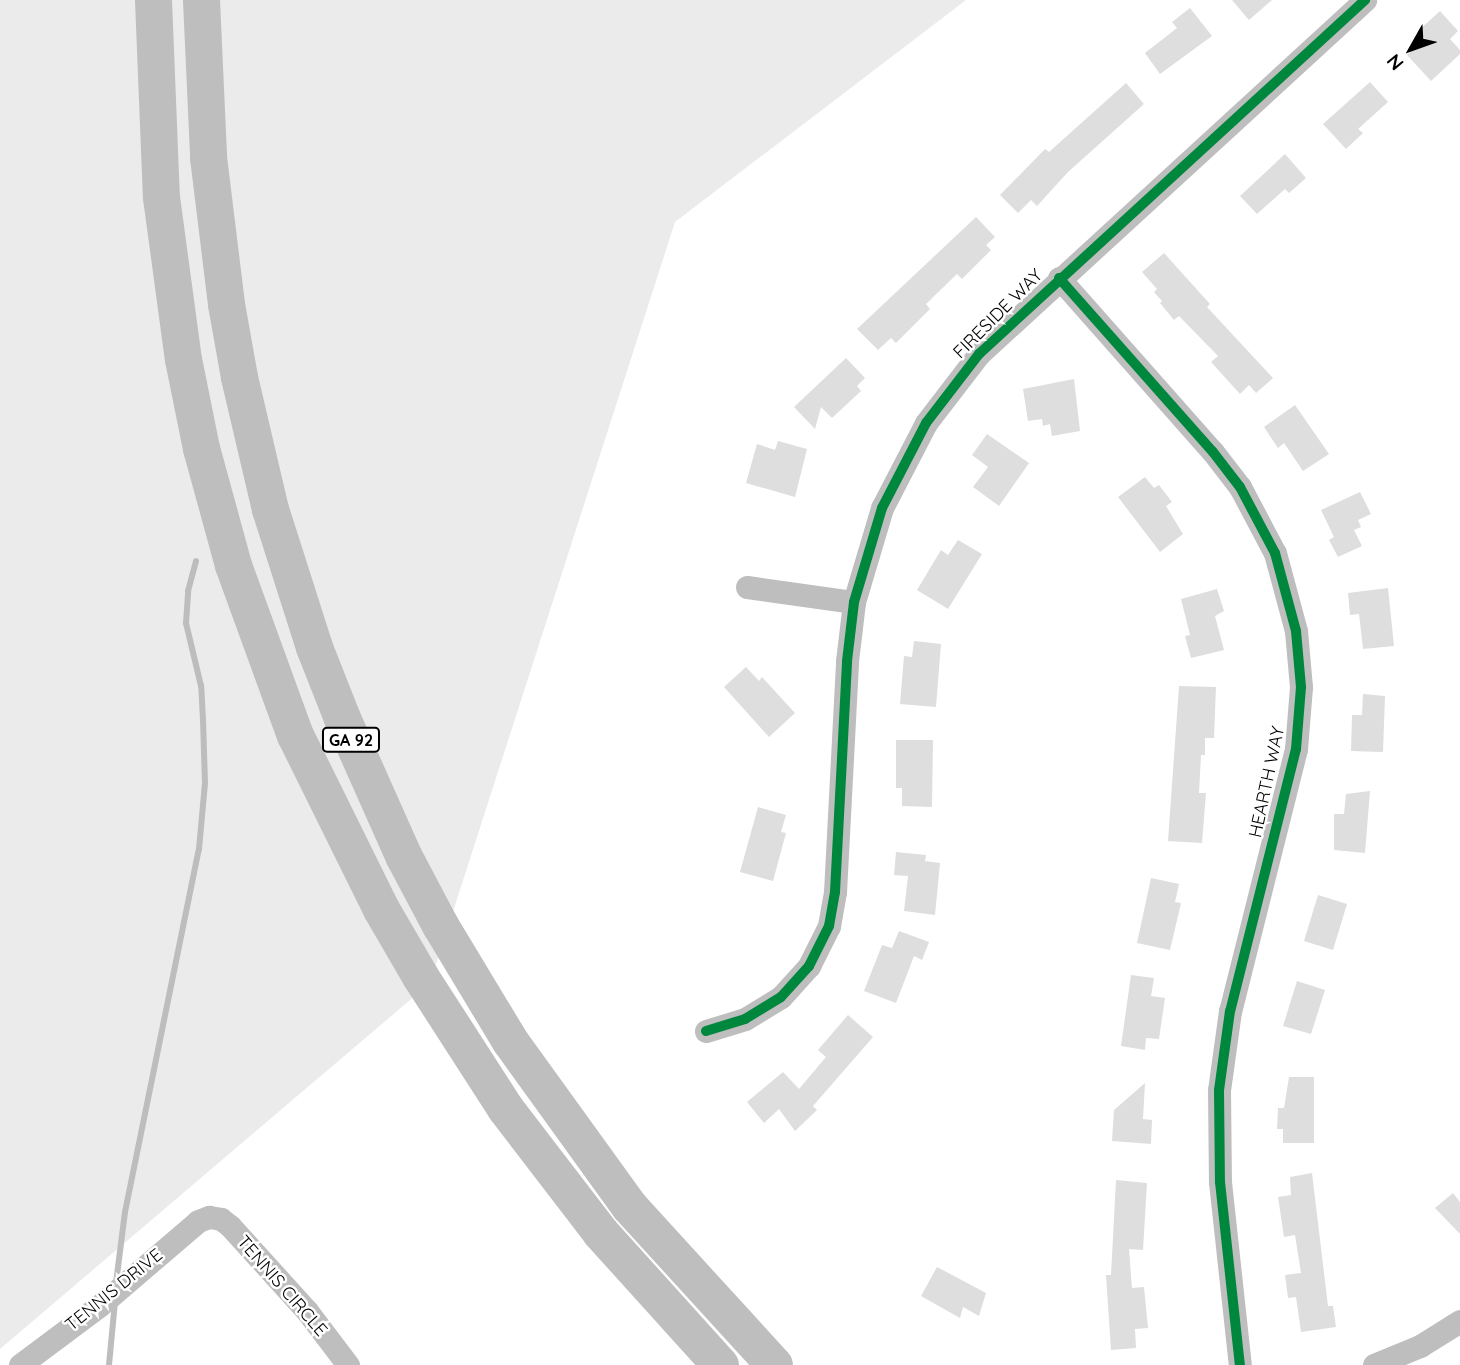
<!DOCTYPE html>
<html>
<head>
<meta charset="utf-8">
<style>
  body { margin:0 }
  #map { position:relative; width:1460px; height:1365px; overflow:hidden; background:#fff; font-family:Quicksand,sans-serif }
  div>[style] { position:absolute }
  .green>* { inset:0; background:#ebebeb }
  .stream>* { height:6px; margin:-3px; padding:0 3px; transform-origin:3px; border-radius:3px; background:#bdbdbd }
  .building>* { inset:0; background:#dedede }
  .street>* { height:23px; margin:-11.5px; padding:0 11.5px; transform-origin:11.5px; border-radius:11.5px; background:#bebebe }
  .primary>* { height:37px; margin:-18.5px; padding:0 18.5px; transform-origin:18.5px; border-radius:18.5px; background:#bebebe }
  .cycleway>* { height:10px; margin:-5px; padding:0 5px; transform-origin:5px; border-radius:5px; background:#00873e }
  span { translate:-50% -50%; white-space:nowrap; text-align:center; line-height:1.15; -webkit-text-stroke:5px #fff; paint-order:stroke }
  .shield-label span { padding:2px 5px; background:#fff; border:2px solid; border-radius:5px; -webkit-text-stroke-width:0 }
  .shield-label { font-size:16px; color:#000; font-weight:700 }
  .street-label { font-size:18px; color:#000 }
  .north { position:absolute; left:1376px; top:14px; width:70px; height:70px; -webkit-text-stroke:5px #fff; paint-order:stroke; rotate:230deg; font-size:19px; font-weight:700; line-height:28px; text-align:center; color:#000 }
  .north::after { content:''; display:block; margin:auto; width:24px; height:32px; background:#000; clip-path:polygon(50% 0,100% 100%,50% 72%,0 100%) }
</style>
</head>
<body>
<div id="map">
  <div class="green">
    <i style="clip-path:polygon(0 0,966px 0,675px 222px,430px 983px,0 1349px)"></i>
  </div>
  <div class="stream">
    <i style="left:116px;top:1283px;width:72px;rotate:-82.8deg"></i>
    <i style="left:125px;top:1212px;width:370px;rotate:-78.5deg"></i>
    <i style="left:199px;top:849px;width:66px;rotate:-84.8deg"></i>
    <i style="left:205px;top:783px;width:63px;rotate:-91.8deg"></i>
    <i style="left:203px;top:720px;width:34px;rotate:-93deg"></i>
    <i style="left:201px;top:686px;width:65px;rotate:-103.4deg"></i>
    <i style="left:186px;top:623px;width:32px;rotate:-86deg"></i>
    <i style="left:188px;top:591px;width:31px;rotate:-75deg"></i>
    <i style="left:109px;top:1365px;width:64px;rotate:-84.6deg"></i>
  </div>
  <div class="building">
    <i style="clip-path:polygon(1232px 0,1272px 0,1249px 20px)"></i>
    <i style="clip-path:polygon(1190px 8px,1212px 36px,1160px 74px,1145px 53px,1177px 28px,1172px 22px)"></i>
    <i style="clip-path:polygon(1440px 11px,1458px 31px,1450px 39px,1460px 50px,1460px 54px,1431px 81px,1407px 55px,1425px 39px,1418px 31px)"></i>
    <i style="clip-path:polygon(1370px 82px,1388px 102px,1358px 129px,1363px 133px,1346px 149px,1323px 124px)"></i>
    <i style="clip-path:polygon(1126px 83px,1144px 104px,1068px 172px,1037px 206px,1031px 200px,1018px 213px,1000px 195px,1045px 149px,1049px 152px)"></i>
    <i style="clip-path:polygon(1285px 154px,1306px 178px,1289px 193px,1285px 189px,1257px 214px,1240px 196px)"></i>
    <i style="clip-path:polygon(976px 217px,995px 237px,986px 245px,991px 250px,962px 279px,957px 274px,926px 304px,930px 309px,896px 343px,891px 338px,878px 350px,857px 329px)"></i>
    <i style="clip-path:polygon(1164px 253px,1210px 304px,1207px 307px,1273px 378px,1256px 393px,1249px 385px,1240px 394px,1211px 362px,1218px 356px,1179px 316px,1174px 320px,1160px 303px,1162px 301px,1154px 292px,1157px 289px,1142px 272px)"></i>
    <i style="clip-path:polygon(846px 358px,865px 378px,857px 386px,861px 391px,832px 418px,821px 407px,815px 429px,794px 407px)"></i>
    <i style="clip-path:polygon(1074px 379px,1080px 431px,1052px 436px,1050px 424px,1043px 426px,1042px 419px,1028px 421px,1023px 389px)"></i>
    <i style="clip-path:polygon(1295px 405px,1329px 454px,1303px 471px,1284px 443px,1278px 448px,1264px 427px)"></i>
    <i style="clip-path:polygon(987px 434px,1029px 463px,999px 506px,973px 487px,988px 467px,972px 455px)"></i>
    <i style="clip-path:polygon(778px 441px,807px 449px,795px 497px,746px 483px,757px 444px,775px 450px)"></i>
    <i style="clip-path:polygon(1145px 477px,1154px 488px,1159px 485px,1172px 502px,1166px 506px,1183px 534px,1160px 552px,1118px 497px)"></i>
    <i style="clip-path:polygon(1360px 492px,1371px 514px,1358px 520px,1361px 527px,1354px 530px,1362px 546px,1338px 557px,1329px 540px,1334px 537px,1321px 510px)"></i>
    <i style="clip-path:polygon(958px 540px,982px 554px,948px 609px,917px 590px,941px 550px,948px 555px)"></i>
    <i style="clip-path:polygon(1388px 588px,1394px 646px,1363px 649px,1359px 614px,1350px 615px,1348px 593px)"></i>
    <i style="clip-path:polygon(1217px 589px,1224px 611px,1215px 616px,1224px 650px,1191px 658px,1185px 636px,1190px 635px,1181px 599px)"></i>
    <i style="clip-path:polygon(914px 641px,941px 644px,936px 707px,900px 704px,904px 656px,912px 657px)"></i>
    <i style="clip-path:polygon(746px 667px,759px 681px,762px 677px,795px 713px,769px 737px,724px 687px)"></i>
    <i style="clip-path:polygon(1179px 686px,1216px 687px,1214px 738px,1205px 738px,1205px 755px,1201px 755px,1199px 793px,1206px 793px,1202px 843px,1168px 841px)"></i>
    <i style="clip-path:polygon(1363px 694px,1385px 696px,1383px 752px,1351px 751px,1352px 715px,1362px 715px)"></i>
    <i style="clip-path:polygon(896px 740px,933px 740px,932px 807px,902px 806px,902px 788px,896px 788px)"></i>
    <i style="clip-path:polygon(1370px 791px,1365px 853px,1334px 850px,1334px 814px,1344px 814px,1346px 794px)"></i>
    <i style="clip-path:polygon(758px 807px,786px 815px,781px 832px,786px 833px,773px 881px,740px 872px)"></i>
    <i style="clip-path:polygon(896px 852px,926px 855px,925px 861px,940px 863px,935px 915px,904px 911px,908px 876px,894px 875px)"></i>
    <i style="clip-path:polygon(1151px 878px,1179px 884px,1175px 902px,1181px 903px,1170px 950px,1137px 943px)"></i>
    <i style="clip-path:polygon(1318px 895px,1347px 904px,1333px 950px,1304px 941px)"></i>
    <i style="clip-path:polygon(899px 931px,929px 942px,922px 960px,914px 956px,896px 1003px,864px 991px,882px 945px,892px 948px)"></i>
    <i style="clip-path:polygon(1131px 975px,1154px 978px,1151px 996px,1165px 998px,1159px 1039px,1146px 1038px,1145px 1050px,1121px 1046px)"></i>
    <i style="clip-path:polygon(1297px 981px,1325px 990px,1311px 1034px,1283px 1026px)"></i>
    <i style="clip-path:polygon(848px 1015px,873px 1037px,813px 1106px,817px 1110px,795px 1131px,779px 1109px,764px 1123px,747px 1102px,783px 1072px,799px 1089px,826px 1057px,818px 1050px)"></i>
    <i style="clip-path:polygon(1289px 1077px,1314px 1077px,1314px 1143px,1283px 1143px,1283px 1129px,1277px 1129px,1278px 1108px,1284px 1108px)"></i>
    <i style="clip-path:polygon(1145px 1083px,1143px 1119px,1152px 1120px,1151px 1144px,1112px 1141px,1114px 1110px)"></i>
    <i style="clip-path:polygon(1312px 1173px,1328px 1306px,1333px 1306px,1336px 1327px,1301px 1332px,1296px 1297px,1288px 1298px,1285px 1275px,1301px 1273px,1295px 1235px,1284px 1237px,1278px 1197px,1291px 1195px,1290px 1177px)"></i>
    <i style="clip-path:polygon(1116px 1180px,1147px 1183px,1143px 1250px,1129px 1249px,1132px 1288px,1144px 1287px,1148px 1328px,1135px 1329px,1136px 1348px,1111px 1350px,1106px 1275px,1111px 1275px)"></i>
    <i style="clip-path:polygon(1453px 1193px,1460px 1202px,1460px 1234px,1435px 1208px)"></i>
    <i style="clip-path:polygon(937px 1267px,986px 1293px,979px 1316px,963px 1307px,960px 1318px,921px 1296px)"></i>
  </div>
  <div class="street">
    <i style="left:1059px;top:278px;width:232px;rotate:48.5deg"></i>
    <i style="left:1213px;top:452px;width:44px;rotate:52.4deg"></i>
    <i style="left:1240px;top:487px;width:75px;rotate:62.1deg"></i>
    <i style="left:1275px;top:553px;width:81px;rotate:74.9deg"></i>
    <i style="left:1296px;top:631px;width:56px;rotate:84.9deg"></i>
    <i style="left:1301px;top:687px;width:62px;rotate:94.6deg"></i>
    <i style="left:1296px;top:749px;width:270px;rotate:104.1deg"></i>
    <i style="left:1230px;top:1011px;width:80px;rotate:97.9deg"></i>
    <i style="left:1219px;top:1090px;width:92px;rotate:89.4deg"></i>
    <i style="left:1220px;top:1182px;width:184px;rotate:83.8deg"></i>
    <i style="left:747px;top:587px;width:108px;rotate:8deg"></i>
    <i style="left:706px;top:1031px;width:41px;rotate:-17.1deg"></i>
    <i style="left:745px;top:1019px;width:42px;rotate:-31.4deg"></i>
    <i style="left:781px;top:997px;width:42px;rotate:-47.9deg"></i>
    <i style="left:809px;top:966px;width:45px;rotate:-63.4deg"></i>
    <i style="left:829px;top:926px;width:35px;rotate:-80deg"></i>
    <i style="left:835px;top:892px;width:231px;rotate:-87deg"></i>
    <i style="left:847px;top:661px;width:59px;rotate:-83.2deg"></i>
    <i style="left:854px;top:602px;width:98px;rotate:-73.4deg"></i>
    <i style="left:882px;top:508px;width:96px;rotate:-62.6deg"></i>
    <i style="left:926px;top:423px;width:87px;rotate:-52.5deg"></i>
    <i style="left:979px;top:354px;width:524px;rotate:-42.52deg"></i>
    <i style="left:20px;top:1365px;width:99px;rotate:-36.8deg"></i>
    <i style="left:99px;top:1306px;width:130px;rotate:-40.6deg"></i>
    <i style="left:198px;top:1221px;width:12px;rotate:-20deg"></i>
    <i style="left:209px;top:1217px;width:12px;rotate:9deg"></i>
    <i style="left:221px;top:1219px;width:11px;rotate:38deg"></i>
    <i style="left:230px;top:1226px;width:115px;rotate:47.8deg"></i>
    <i style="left:307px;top:1311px;width:68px;rotate:52.8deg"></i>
    <i style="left:1374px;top:1365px;width:50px;rotate:-22.4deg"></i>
    <i style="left:1420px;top:1346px;width:47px;rotate:-32deg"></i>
  </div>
  <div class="primary">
    <i style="left:153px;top:0;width:197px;rotate:87.7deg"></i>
    <i style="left:161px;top:197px;width:163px;rotate:82.3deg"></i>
    <i style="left:183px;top:359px;width:91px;rotate:78.6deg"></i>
    <i style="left:201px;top:448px;width:121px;rotate:74.7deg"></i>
    <i style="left:233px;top:565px;width:181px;rotate:70deg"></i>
    <i style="left:295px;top:735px;width:194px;rotate:63.7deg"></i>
    <i style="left:381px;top:909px;width:78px;rotate:59.8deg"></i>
    <i style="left:420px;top:976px;width:157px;rotate:57.2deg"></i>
    <i style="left:505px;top:1108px;width:156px;rotate:52.5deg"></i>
    <i style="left:600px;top:1232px;width:179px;rotate:47.9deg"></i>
    <i style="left:201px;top:0;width:157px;rotate:87.4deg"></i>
    <i style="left:208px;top:157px;width:148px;rotate:83deg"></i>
    <i style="left:226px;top:304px;width:74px;rotate:79.9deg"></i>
    <i style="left:239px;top:377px;width:136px;rotate:76.8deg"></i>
    <i style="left:270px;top:509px;width:145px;rotate:72.3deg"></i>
    <i style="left:314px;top:647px;width:76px;rotate:68.5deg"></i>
    <i style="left:342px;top:718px;width:152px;rotate:66deg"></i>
    <i style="left:404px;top:857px;width:77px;rotate:62.1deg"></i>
    <i style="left:440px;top:925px;width:135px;rotate:58.9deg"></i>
    <i style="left:510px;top:1041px;width:203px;rotate:54.2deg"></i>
    <i style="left:629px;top:1206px;width:215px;rotate:47.6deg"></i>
  </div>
  <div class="cycleway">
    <i style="left:1059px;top:278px;width:232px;rotate:48.5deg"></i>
    <i style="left:1213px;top:452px;width:44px;rotate:52.4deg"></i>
    <i style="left:1240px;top:487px;width:75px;rotate:62.1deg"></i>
    <i style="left:1275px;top:553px;width:81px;rotate:74.9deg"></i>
    <i style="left:1296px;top:631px;width:56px;rotate:84.9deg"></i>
    <i style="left:1301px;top:687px;width:62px;rotate:94.6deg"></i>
    <i style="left:1296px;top:749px;width:270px;rotate:104.1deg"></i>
    <i style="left:1230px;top:1011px;width:80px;rotate:97.9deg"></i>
    <i style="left:1219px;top:1090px;width:92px;rotate:89.4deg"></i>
    <i style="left:1220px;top:1182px;width:184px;rotate:83.8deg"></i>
    <i style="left:706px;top:1031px;width:41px;rotate:-17.1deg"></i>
    <i style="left:745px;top:1019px;width:42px;rotate:-31.4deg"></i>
    <i style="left:781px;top:997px;width:42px;rotate:-47.9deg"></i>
    <i style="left:809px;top:966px;width:45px;rotate:-63.4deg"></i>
    <i style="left:829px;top:926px;width:35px;rotate:-80deg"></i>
    <i style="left:835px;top:892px;width:231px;rotate:-87deg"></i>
    <i style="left:847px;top:661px;width:59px;rotate:-83.2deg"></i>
    <i style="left:854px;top:602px;width:98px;rotate:-73.4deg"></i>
    <i style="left:882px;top:508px;width:96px;rotate:-62.6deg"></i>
    <i style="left:926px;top:423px;width:87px;rotate:-52.5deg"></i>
    <i style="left:979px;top:354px;width:524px;rotate:-42.52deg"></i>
  </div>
  <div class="shield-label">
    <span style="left:351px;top:740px">GA 92</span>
  </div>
  <div class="street-label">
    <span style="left:998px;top:314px;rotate:-45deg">FIRESIDE WAY</span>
    <span style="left:1267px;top:782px;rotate:-78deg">HEARTH WAY</span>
    <span style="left:282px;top:1286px;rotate:49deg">TENNIS CIRCLE</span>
    <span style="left:114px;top:1290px;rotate:-39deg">TENNIS DRIVE</span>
  </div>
  <div class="north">N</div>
</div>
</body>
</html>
